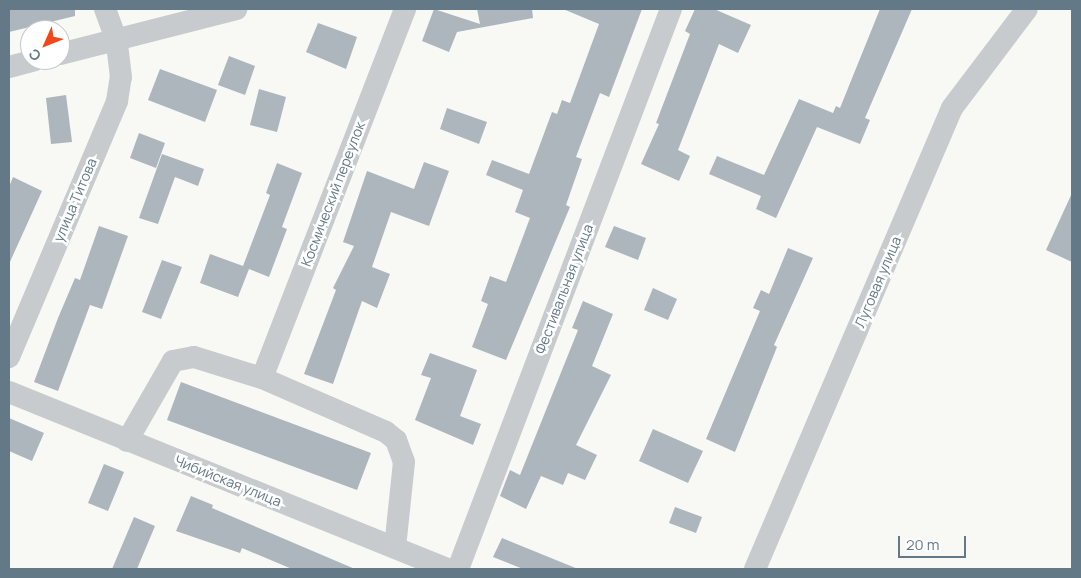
<!DOCTYPE html>
<html>
<head>
<meta charset="utf-8">
<style>
  body { margin:0 }
  #map { position:relative; width:1081px; height:578px; overflow:hidden; background:#f8f8f4; font-family:Manrope,sans-serif }
  div>[style] { position:absolute }
  .building>* { inset:0; background:#adb6bc }
  .minor>* { height:22px; margin:-11px; padding:0 11px; transform-origin:11px; border-radius:11px; background:#c7cbce }
  span { translate:-50% -50%; white-space:nowrap; text-align:center; line-height:1.15; -webkit-text-stroke:5px #fff; paint-order:stroke }
  .street-label { font-size:14px; color:#647988 }
  .frame { position:absolute; inset:0; border:10px solid #647988; pointer-events:none }
  .north { position:absolute; left:20px; top:20px; width:50px; height:50px; box-sizing:border-box; background:#fff; border:1px solid #c1c9cf; border-radius:50%; rotate:226deg; font-size:14px; font-weight:700; line-height:20px; text-align:center; color:#647988 }
  .north::after { content:''; display:block; margin:auto; width:18px; height:22px; background:#f0471d; clip-path:polygon(50% 0,100% 100%,50% 72%,0 100%) }
  .scale { position:absolute; left:898px; top:536px; width:68px; height:22px; box-sizing:border-box; border:2px solid #647988; border-top:0; padding-left:6px; font-size:15px; line-height:18px; white-space:nowrap; color:#647988; -webkit-text-stroke:4px #fff; paint-order:stroke }
</style>
</head>
<body>
<div id="map">
  <div class="building">
    <i style="clip-path:polygon(9px 9px,75px 9px,75px 16px,9px 32px)"></i>
    <i style="clip-path:polygon(434px 9px,480px 24px,477px 9px,532px 9px,533px 18px,457px 32px,449px 52px,422px 41px)"></i>
    <i style="clip-path:polygon(563px 9px,642px 9px,609px 97px,600px 93px,576px 157px,582px 159px,566px 205px,570px 207px,506px 360px,472px 347px,488px 304px,481px 301px,490px 276px,506px 282px,530px 218px,515px 212px,523px 190px,486px 175px,492px 160px,529px 174px,552px 112px,557px 114px,562px 100px,570px 103px,599px 24px)"></i>
    <i style="clip-path:polygon(695px 9px,714px 9px,751px 25px,738px 53px,719px 44px,678px 150px,690px 156px,679px 181px,641px 164px,659px 124px,656px 123px,690px 34px,685px 31px)"></i>
    <i style="clip-path:polygon(880px 9px,912px 9px,865px 118px,870px 120px,860px 144px,817px 127px,776px 218px,756px 209px,761px 196px,709px 174px,717px 156px,764px 175px,799px 99px,833px 113px,836px 106px,840px 108px)"></i>
    <i style="clip-path:polygon(318px 23px,357px 37px,346px 69px,306px 52px)"></i>
    <i style="clip-path:polygon(229px 56px,255px 66px,245px 95px,218px 85px)"></i>
    <i style="clip-path:polygon(160px 69px,217px 90px,205px 122px,148px 100px)"></i>
    <i style="clip-path:polygon(259px 89px,286px 97px,277px 132px,250px 125px)"></i>
    <i style="clip-path:polygon(66px 95px,72px 142px,51px 144px,46px 98px)"></i>
    <i style="clip-path:polygon(447px 108px,487px 122px,479px 144px,440px 129px)"></i>
    <i style="clip-path:polygon(139px 133px,165px 143px,156px 168px,130px 158px)"></i>
    <i style="clip-path:polygon(162px 154px,204px 169px,198px 186px,175px 177px,158px 224px,139px 218px)"></i>
    <i style="clip-path:polygon(424px 162px,449px 171px,429px 226px,391px 212px,372px 267px,390px 274px,377px 308px,362px 301px,333px 384px,304px 374px,336px 290px,333px 288px,354px 246px,343px 242px,367px 171px,414px 189px)"></i>
    <i style="clip-path:polygon(277px 163px,302px 173px,282px 227px,287px 229px,269px 277px,249px 269px,238px 297px,200px 283px,210px 254px,243px 266px,270px 195px,266px 193px)"></i>
    <i style="clip-path:polygon(13px 177px,42px 191px,9px 264px,9px 187px)"></i>
    <i style="clip-path:polygon(1072px 193px,1072px 262px,1046px 250px)"></i>
    <i style="clip-path:polygon(99px 226px,128px 236px,102px 309px,90px 305px,58px 391px,34px 382px,58px 318px,75px 278px,80px 280px)"></i>
    <i style="clip-path:polygon(614px 226px,646px 238px,638px 260px,605px 247px)"></i>
    <i style="clip-path:polygon(788px 248px,813px 258px,774px 345px,777px 347px,735px 452px,706px 439px,760px 311px,753px 308px,761px 290px,769px 294px)"></i>
    <i style="clip-path:polygon(162px 260px,182px 267px,161px 319px,142px 312px)"></i>
    <i style="clip-path:polygon(653px 288px,677px 299px,668px 320px,644px 310px)"></i>
    <i style="clip-path:polygon(583px 301px,613px 314px,592px 366px,611px 375px,576px 445px,597px 455px,585px 480px,568px 473px,563px 485px,541px 476px,526px 509px,500px 496px,510px 470px,520px 475px,578px 330px,572px 328px)"></i>
    <i style="clip-path:polygon(430px 353px,477px 370px,460px 416px,481px 424px,473px 445px,415px 420px,431px 378px,421px 375px)"></i>
    <i style="clip-path:polygon(181px 382px,371px 453px,357px 490px,167px 420px)"></i>
    <i style="clip-path:polygon(9px 418px,44px 433px,32px 461px,9px 451px)"></i>
    <i style="clip-path:polygon(653px 429px,703px 451px,688px 483px,639px 461px)"></i>
    <i style="clip-path:polygon(104px 464px,124px 472px,108px 511px,88px 503px)"></i>
    <i style="clip-path:polygon(191px 496px,213px 505px,212px 508px,355px 569px,292px 569px,242px 548px,240px 553px,176px 531px)"></i>
    <i style="clip-path:polygon(675px 507px,702px 517px,696px 533px,669px 523px)"></i>
    <i style="clip-path:polygon(134px 517px,155px 526px,137px 569px,112px 569px)"></i>
    <i style="clip-path:polygon(502px 538px,578px 569px,523px 569px,493px 557px)"></i>
  </div>
  <div class="minor">
    <i style="left:60px;top:54px;width:182px;rotate:-14.3deg"></i>
    <i style="left:9px;top:67px;width:27px;rotate:-15deg"></i>
    <i style="left:9px;top:357px;width:278px;rotate:-67.1deg"></i>
    <i style="left:117px;top:101px;width:24px;rotate:-81deg"></i>
    <i style="left:121px;top:77px;width:38px;rotate:-97deg"></i>
    <i style="left:116px;top:39px;width:32px;rotate:-110deg"></i>
    <i style="left:262px;top:378px;width:396px;rotate:-68.8deg"></i>
    <i style="left:9px;top:392px;width:472px;rotate:22deg"></i>
    <i style="left:127px;top:441px;width:92px;rotate:-60.1deg"></i>
    <i style="left:173px;top:361px;width:21px;rotate:-11deg"></i>
    <i style="left:194px;top:357px;width:71px;rotate:17.2deg"></i>
    <i style="left:262px;top:378px;width:135px;rotate:23.5deg"></i>
    <i style="left:386px;top:432px;width:13px;rotate:39deg"></i>
    <i style="left:396px;top:440px;width:23px;rotate:70deg"></i>
    <i style="left:404px;top:462px;width:85px;rotate:96deg"></i>
    <i style="left:458px;top:569px;width:599px;rotate:-69.18deg"></i>
    <i style="left:755px;top:569px;width:501px;rotate:-66.86deg"></i>
    <i style="left:952px;top:108px;width:124px;rotate:-52.9deg"></i>
  </div>
  <div class="street-label">
    <span style="left:333px;top:194px;rotate:-69deg">Космический переулок</span>
    <span style="left:75px;top:200px;rotate:-67deg">улица Титова</span>
    <span style="left:878px;top:282px;rotate:-67deg">Луговая улица</span>
    <span style="left:564px;top:289px;rotate:-69deg">Фестивальная улица</span>
    <span style="left:228px;top:481px;rotate:22deg">Чибийская улица</span>
  </div>
  <div class="frame"></div>
  <div class="north">С</div>
  <div class="scale">20 m</div>
</div>
</body>
</html>
